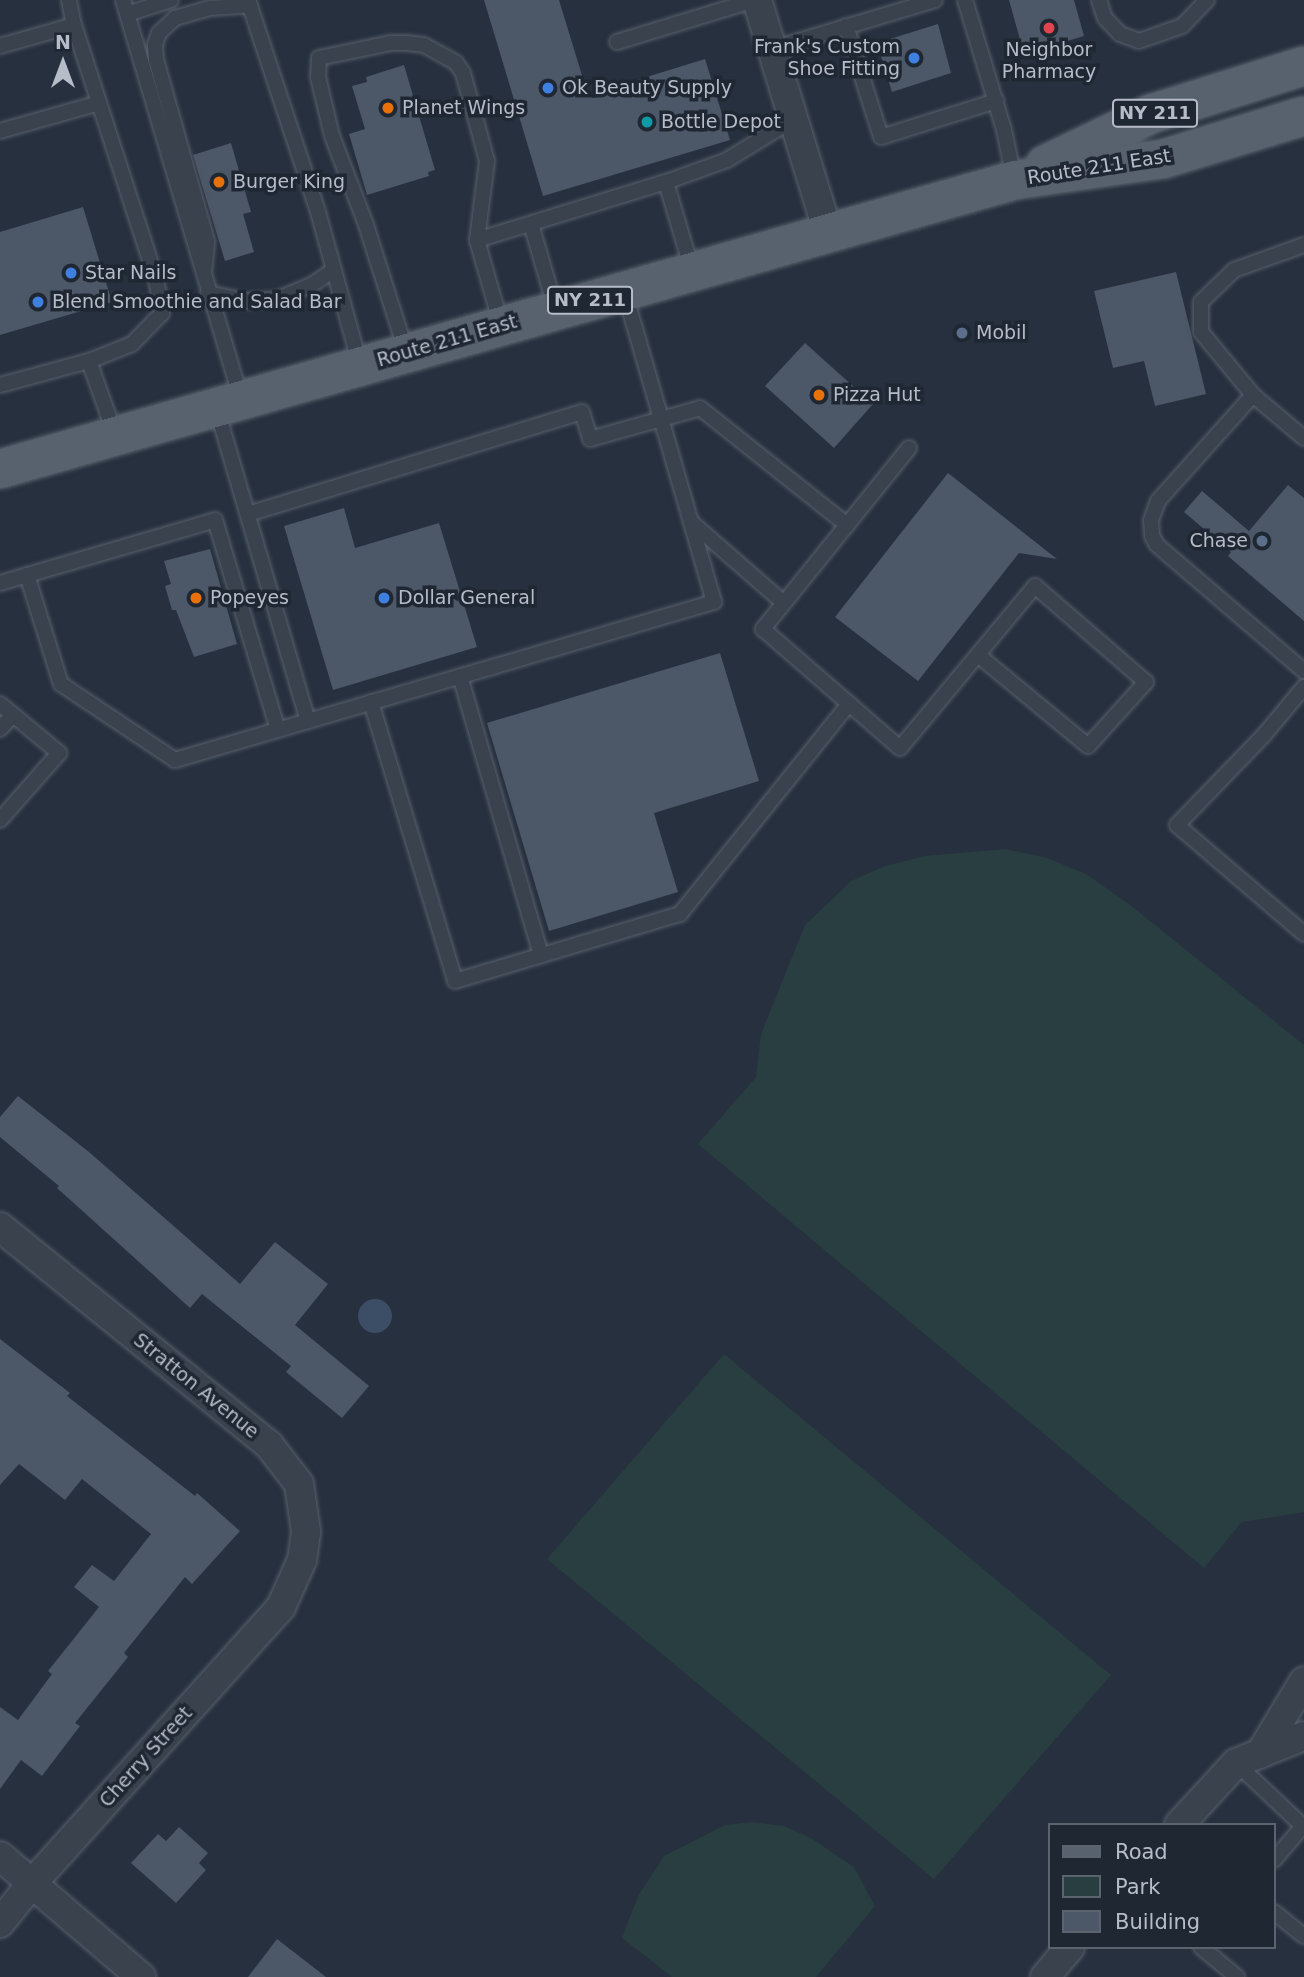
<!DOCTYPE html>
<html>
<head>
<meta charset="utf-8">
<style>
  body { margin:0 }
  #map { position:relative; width:1304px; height:1977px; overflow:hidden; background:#26303e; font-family:"DejaVu Sans",sans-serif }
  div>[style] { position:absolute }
  .green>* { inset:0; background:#293e40 }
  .water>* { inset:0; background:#3c4d66 }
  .round { border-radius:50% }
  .building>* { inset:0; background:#4c5767 }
  .roads { filter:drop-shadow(0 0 2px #58606c) drop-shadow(0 0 2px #58606c) }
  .service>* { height:14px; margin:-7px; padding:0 7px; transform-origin:7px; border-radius:7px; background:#3a424e }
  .minor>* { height:28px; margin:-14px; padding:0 14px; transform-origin:14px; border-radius:14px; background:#3a424e }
  .primary>* { height:38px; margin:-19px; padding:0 19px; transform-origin:19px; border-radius:19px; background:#58616e }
  .dots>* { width:19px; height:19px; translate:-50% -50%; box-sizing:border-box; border:4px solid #1f2733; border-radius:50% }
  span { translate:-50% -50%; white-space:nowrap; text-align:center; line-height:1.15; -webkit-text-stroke:7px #1f2733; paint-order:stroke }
  .shield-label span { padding:2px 5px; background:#1f2733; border:2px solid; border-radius:5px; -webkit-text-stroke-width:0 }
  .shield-label { font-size:18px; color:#b6bdc9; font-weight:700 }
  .poi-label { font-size:19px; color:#b6bdc9 }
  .right { translate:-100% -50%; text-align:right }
  .left { translate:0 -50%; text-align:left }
  .street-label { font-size:19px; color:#b6bdc9 }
  .legend { position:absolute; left:1048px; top:1823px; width:228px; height:126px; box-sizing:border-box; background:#1f2733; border:2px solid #5b636f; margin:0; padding:9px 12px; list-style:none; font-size:21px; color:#b6bdc9 }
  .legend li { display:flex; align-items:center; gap:14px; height:35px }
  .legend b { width:35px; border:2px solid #5b636f }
  .north { position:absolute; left:28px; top:28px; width:70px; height:70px; -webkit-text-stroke:5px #1f2733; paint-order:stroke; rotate:0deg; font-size:19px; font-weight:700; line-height:28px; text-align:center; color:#b6bdc9 }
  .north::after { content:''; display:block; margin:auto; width:24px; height:32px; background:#b6bdc9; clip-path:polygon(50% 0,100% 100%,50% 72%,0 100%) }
</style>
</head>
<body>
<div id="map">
  <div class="green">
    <i style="clip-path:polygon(1006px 849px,1047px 858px,1086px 874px,1129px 904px,1304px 1045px,1304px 1512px,1242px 1522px,1204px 1568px,698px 1144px,756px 1077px,761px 1034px,805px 925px,851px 881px,885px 866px,925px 856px)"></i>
    <i style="clip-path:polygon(724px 1354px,1111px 1675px,934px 1879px,547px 1559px)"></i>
    <i style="clip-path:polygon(752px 1822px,784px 1826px,811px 1838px,854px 1867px,875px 1906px,816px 1977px,672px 1977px,622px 1938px,638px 1896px,664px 1856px,725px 1825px)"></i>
  </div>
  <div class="water">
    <i class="round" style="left:358px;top:1299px;width:34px;height:34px"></i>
  </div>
  <div class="building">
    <i style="clip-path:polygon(484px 0,559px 0,588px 95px,705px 59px,730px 140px,543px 196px)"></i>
    <i style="clip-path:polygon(1009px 0,1074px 0,1084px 36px,1024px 54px)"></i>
    <i style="clip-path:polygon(938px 24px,951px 73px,892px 92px,877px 43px)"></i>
    <i style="clip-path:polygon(404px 65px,435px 170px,428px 172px,429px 176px,367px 195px,349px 134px,365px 129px,352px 86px,367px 82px,366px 77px)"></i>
    <i style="clip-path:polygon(231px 143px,251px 212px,243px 214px,254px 252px,225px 261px,193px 155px)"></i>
    <i style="clip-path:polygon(83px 207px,112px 302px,0 335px,0 232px)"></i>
    <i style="clip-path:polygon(1176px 272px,1206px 394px,1155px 406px,1144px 361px,1113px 368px,1094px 291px)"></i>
    <i style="clip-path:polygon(805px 343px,873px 404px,834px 448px,765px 386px)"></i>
    <i style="clip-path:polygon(948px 473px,1057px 559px,1019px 553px,918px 681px,835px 617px)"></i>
    <i style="clip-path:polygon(1288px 485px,1304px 498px,1304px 621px,1228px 556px,1231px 552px,1184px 512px,1202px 491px,1249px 531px)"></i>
    <i style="clip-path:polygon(344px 508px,355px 548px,439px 523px,477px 647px,333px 690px,284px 526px)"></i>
    <i style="clip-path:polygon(210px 549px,237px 644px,194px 657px,176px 610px,172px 610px,165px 586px,171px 584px,164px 561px)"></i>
    <i style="clip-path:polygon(720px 653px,759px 781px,654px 813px,678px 892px,549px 931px,487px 723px)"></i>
    <i style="clip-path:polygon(18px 1096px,89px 1152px,240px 1284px,275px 1242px,328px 1284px,295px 1325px,369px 1386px,342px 1418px,286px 1372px,291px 1366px,202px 1294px,190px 1308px,57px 1188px,59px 1186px,0 1137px,0 1117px)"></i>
    <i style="clip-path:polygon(0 1339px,70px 1393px,67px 1396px,195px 1496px,197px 1493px,240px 1531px,192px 1584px,185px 1577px,124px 1653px,128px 1657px,75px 1723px,80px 1726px,42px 1776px,21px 1760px,0 1789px,0 1707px,18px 1720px,52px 1674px,48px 1671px,99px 1607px,74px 1587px,92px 1565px,114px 1581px,151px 1534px,82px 1479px,65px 1500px,19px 1464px,0 1485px)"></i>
    <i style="clip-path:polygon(179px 1827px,208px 1853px,199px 1863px,206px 1870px,176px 1903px,131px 1863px,158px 1834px,166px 1841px)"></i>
    <i style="clip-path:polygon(277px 1939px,326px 1977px,248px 1977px)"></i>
  </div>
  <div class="roads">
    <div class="service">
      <i style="left:69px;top:0;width:25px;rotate:79deg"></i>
      <i style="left:74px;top:25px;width:267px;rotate:72.1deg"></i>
      <i style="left:156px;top:279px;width:35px;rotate:80deg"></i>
      <i style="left:162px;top:313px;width:43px;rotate:134.1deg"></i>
      <i style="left:132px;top:344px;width:46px;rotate:158.4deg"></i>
      <i style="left:123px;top:0;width:415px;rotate:73.5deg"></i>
      <i style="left:248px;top:0;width:223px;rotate:71.7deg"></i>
      <i style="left:318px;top:212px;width:158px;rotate:74.6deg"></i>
      <i style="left:965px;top:0;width:136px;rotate:73.3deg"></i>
      <i style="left:1004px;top:130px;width:49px;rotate:78.2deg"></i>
      <i style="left:1099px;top:0;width:19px;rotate:72deg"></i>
      <i style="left:1105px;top:18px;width:22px;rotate:47deg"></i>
      <i style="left:1120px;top:34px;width:20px;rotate:20deg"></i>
      <i style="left:1139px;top:41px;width:46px;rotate:-19.2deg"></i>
      <i style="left:1182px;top:26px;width:36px;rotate:-46deg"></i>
      <i style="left:127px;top:14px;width:46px;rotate:-17.7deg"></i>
      <i style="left:846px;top:26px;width:116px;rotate:72.5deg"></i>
      <i style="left:881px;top:137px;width:121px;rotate:-17.4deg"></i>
      <i style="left:617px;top:42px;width:143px;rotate:-17deg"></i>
      <i style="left:0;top:46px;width:77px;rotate:-15.8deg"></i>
      <i style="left:772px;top:49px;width:170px;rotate:-16.7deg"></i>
      <i style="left:0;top:131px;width:103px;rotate:-15.8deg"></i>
      <i style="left:666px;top:182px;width:65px;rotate:-19.8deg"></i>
      <i style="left:727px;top:160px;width:79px;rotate:-31.5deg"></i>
      <i style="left:531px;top:224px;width:90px;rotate:73.8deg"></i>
      <i style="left:477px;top:240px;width:198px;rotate:-17.1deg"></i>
      <i style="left:666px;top:182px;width:92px;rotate:73.5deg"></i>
      <i style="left:204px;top:272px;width:31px;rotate:-84deg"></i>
      <i style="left:207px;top:241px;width:188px;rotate:-105.7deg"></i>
      <i style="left:156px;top:60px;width:15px;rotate:-94deg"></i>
      <i style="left:155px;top:45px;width:13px;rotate:-72deg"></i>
      <i style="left:159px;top:33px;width:22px;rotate:-43deg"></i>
      <i style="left:175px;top:18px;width:37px;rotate:-16deg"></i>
      <i style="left:211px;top:8px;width:39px;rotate:-4deg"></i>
      <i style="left:208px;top:293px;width:38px;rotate:12deg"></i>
      <i style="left:245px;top:301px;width:33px;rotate:-3deg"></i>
      <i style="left:278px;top:299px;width:38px;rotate:-23deg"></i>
      <i style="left:313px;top:284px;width:25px;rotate:-34deg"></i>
      <i style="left:406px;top:351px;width:135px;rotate:-107.6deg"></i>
      <i style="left:365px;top:222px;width:92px;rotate:-111deg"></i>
      <i style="left:332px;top:136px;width:61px;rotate:-103.3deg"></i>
      <i style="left:318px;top:77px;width:19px;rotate:-87deg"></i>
      <i style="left:319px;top:58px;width:74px;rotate:-11.8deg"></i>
      <i style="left:391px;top:43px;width:15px"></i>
      <i style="left:406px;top:43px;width:18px;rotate:6deg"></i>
      <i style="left:424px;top:45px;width:37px;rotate:29deg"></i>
      <i style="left:456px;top:63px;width:12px;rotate:55deg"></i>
      <i style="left:463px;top:73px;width:91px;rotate:74.7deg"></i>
      <i style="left:487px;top:161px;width:80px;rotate:97.2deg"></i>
      <i style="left:477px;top:240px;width:87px;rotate:74.1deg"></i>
      <i style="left:0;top:385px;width:92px;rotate:-15.1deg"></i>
      <i style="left:89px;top:361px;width:77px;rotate:70.4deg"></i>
      <i style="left:1253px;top:395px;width:82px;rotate:-129.5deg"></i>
      <i style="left:1201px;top:332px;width:30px;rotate:-90deg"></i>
      <i style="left:1201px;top:302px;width:46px;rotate:-44.1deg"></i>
      <i style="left:1234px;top:270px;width:74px;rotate:-19.7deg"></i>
      <i style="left:217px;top:410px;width:324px;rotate:73.7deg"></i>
      <i style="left:1304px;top:438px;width:67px;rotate:-139.9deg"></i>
      <i style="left:1253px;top:395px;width:142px;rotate:131.9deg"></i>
      <i style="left:1158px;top:501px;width:20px;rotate:110deg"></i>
      <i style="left:1151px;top:520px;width:16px;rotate:86deg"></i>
      <i style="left:1152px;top:536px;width:10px;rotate:61deg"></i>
      <i style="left:1157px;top:545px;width:194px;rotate:40.6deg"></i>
      <i style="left:909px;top:448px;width:233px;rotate:128.9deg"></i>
      <i style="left:763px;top:629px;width:181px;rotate:41deg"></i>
      <i style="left:900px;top:748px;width:211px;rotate:-50.2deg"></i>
      <i style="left:1035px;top:586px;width:147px;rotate:40.9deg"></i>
      <i style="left:1146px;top:682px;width:86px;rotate:132.2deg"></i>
      <i style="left:1088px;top:746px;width:143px;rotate:-140.4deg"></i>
      <i style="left:248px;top:514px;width:349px;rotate:-17deg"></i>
      <i style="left:582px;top:412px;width:28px;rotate:73deg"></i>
      <i style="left:590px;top:439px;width:114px;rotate:-15.7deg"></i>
      <i style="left:700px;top:408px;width:188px;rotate:38.5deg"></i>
      <i style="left:691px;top:522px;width:123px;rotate:41.1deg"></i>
      <i style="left:27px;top:575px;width:114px;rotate:72.7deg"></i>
      <i style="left:61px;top:684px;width:137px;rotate:33.7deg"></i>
      <i style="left:175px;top:760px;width:562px;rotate:-16.34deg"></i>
      <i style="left:714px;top:602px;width:324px;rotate:-106.1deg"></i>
      <i style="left:0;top:583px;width:224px;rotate:-16.3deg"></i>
      <i style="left:215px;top:520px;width:219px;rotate:73.3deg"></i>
      <i style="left:460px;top:676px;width:291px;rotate:73.8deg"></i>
      <i style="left:1304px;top:687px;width:62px;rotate:129.8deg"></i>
      <i style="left:1264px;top:735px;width:125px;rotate:134deg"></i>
      <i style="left:1177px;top:825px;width:167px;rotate:40.6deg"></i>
      <i style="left:371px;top:702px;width:291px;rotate:73.2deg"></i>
      <i style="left:455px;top:981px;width:235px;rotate:-16.6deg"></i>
      <i style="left:680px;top:914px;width:270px;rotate:-51.2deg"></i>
      <i style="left:0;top:704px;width:77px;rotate:39.7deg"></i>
      <i style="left:59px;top:753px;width:89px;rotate:131.4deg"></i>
      <i style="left:0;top:729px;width:19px;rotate:-47deg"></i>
      <i style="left:1236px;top:1763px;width:93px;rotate:43.3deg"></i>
      <i style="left:1274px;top:1860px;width:45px;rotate:-49.5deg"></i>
      <i style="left:1274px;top:1912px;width:38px;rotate:39deg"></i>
      <i style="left:1201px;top:1947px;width:47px;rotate:39.8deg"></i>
    </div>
    <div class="minor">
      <i style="left:757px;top:0;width:243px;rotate:73deg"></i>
      <i style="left:0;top:1227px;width:346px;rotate:39deg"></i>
      <i style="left:269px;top:1445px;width:49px;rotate:52.4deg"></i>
      <i style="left:299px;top:1484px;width:49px;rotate:81.7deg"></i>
      <i style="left:306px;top:1532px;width:28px;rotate:98deg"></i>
      <i style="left:302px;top:1560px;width:51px;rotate:114.1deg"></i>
      <i style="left:281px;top:1607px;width:370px;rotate:132deg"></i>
      <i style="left:33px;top:1882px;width:53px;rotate:128.8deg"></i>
      <i style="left:1260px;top:1754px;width:85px;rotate:-58.9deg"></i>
      <i style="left:1179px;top:1825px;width:84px;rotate:-47.4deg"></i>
      <i style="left:1236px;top:1763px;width:73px;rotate:-21.7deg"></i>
      <i style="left:0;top:1856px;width:186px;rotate:40.6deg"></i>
      <i style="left:1045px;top:1977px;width:39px;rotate:-50deg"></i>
    </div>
    <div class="primary">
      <i style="left:1045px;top:165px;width:118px;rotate:-25.7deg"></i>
      <i style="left:1151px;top:114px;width:160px;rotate:-17.4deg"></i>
      <i style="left:0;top:469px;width:1055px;rotate:-15.89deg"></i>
      <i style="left:1015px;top:180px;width:149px;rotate:-8.1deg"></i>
      <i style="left:1163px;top:159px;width:147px;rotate:-17deg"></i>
    </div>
  </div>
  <div class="dots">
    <i style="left:1049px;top:28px;background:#e0444e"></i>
    <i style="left:914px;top:58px;background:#3f7fe0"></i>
    <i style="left:548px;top:88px;background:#3f7fe0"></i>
    <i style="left:388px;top:108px;background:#e8710a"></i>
    <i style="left:647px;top:122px;background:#0f9aa8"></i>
    <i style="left:219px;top:182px;background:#e8710a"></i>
    <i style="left:71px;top:273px;background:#3f7fe0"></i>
    <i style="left:38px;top:302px;background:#3f7fe0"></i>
    <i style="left:962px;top:333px;background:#5c6f8a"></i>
    <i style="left:819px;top:395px;background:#e8710a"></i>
    <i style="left:1262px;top:541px;background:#5c6f8a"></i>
    <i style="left:196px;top:598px;background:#e8710a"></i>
    <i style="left:384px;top:598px;background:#3f7fe0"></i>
  </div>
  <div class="shield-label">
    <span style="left:1155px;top:113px">NY 211</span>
    <span style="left:590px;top:300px">NY 211</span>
  </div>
  <div class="poi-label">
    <span class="right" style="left:900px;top:58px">Frank's Custom<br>Shoe Fitting</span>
    <span style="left:1049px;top:61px">Neighbor<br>Pharmacy</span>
    <span class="left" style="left:562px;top:88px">Ok Beauty Supply</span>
    <span class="left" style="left:402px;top:108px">Planet Wings</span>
    <span class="left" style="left:661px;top:122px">Bottle Depot</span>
    <span class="left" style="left:233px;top:182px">Burger King</span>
    <span class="left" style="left:85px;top:273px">Star Nails</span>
    <span class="left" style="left:52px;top:302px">Blend Smoothie and Salad Bar</span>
    <span class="left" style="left:976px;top:333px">Mobil</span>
    <span class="left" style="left:833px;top:395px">Pizza Hut</span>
    <span class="right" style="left:1248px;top:541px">Chase</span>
    <span class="left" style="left:210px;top:598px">Popeyes</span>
    <span class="left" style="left:398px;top:598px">Dollar General</span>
  </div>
  <div class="street-label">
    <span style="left:1099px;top:167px;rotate:-9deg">Route 211 East</span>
    <span style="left:447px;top:341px;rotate:-16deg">Route 211 East</span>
    <span style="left:196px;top:1386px;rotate:39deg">Stratton Avenue</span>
    <span style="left:146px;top:1757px;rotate:-48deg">Cherry Street</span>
  </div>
  <ul class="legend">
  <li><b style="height:9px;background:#58616e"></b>Road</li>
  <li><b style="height:19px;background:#293e40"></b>Park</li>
  <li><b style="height:19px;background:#4c5767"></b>Building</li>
  </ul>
  <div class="north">N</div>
</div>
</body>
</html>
